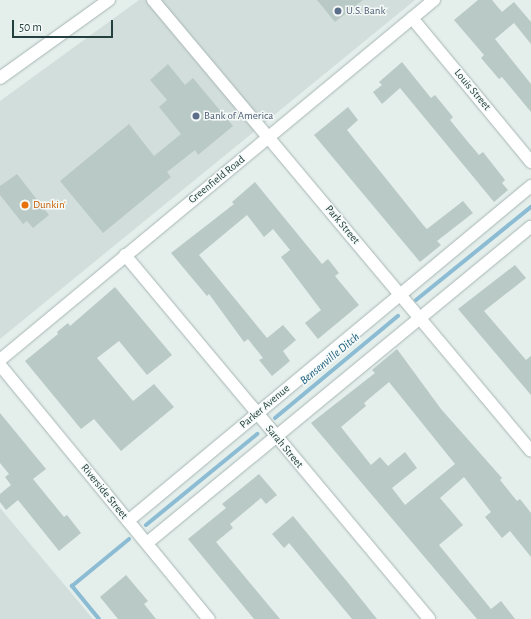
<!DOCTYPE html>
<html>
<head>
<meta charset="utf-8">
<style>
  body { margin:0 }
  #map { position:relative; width:531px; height:619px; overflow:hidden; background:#e4eeeb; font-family:"Alegreya Sans",sans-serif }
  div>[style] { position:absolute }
  .built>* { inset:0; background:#d2dedb }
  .stream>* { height:4px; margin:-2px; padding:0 2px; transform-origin:2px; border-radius:2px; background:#8bbcd4 }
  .building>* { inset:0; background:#b9c9c5 }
  .roads { filter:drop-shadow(0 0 1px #a6b6b4) drop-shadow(0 0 1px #a6b6b4) }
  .minor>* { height:12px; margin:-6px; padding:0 6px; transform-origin:6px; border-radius:6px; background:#fff }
  .secondary>* { height:12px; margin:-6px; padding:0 6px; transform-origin:6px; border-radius:6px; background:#fff }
  .dots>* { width:11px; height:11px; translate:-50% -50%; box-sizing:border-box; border:2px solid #f5faf8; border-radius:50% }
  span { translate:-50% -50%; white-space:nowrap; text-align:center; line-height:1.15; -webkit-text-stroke:3px #f5faf8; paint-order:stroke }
  .service-label { font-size:11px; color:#4e5e75 }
  .left { translate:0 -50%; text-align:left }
  .street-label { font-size:11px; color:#23403e }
  .food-label { font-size:11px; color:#c56008 }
  .water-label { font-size:12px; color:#1a5d7f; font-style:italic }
  .scale { position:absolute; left:12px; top:20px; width:101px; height:18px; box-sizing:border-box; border:2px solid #23403e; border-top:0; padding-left:5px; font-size:12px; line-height:14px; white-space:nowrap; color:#23403e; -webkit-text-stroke:3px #f5faf8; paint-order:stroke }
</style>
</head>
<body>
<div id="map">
  <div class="built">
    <i style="clip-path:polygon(139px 0,415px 0,0 339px,0 101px)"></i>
    <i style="clip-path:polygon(0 508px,93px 619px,0 619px)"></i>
  </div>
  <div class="stream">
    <i style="left:416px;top:300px;width:148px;rotate:-39deg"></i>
    <i style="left:275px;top:418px;width:160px;rotate:-39.7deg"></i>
    <i style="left:146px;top:525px;width:144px;rotate:-39.3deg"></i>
    <i style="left:99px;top:619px;width:43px;rotate:-129.3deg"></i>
    <i style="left:72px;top:586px;width:74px;rotate:-39.5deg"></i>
  </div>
  <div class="building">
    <i style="clip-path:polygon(317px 0,363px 0,335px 22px)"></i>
    <i style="clip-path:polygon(478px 0,492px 0,502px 12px,514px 2px,531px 22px,531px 44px,514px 23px,495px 39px,531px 84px,531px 112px,502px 77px,499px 79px,481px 58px,484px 55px,454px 20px)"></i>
    <i style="clip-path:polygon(402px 62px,431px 98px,435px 95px,453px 117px,450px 120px,468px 142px,479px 155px,483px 152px,505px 180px,502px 183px,508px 190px,494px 202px,400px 88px,382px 104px,373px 92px,382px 85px,379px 82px)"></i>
    <i style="clip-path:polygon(168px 64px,185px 85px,193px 78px,233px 126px,198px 155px,195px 150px,167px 172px,171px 177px,103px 233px,60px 181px,129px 124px,154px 156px,181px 134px,159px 107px,167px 100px,150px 80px)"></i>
    <i style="clip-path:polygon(348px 107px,358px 120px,347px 130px,424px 226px,427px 229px,463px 201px,473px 213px,437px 241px,441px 245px,420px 262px,314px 135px)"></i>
    <i style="clip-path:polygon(17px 174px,49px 215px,33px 228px,27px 221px,23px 224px,0 195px,0 186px)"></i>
    <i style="clip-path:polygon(255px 182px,322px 264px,328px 259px,339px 273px,335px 276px,359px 305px,318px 339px,305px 323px,321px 310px,281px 257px,290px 250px,273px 229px,264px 237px,247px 215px,199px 255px,267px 338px,283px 325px,296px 340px,283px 351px,290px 361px,272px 376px,259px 360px,263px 358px,248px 339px,244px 342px,209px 294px,207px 296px,171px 253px,234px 204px,232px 202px)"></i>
    <i style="clip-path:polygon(515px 265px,526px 278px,484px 311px,526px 360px,531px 356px,531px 395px,458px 309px)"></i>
    <i style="clip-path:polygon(115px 287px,172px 355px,147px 375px,119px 341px,97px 358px,133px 401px,154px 384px,174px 407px,121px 451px,94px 419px,81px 429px,25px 361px,58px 334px,57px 332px,68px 323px,70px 326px)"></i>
    <i style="clip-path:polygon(evenodd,397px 349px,441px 409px,502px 478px,500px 480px,517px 501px,520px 499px,531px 513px,531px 557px,510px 531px,502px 538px,485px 517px,491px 512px,464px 477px,440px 498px,463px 525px,439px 545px,491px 609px,501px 601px,515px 619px,477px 619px,311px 423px,375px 373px,372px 370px,397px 349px,389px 382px,455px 464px,405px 505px,392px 488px,417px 468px,405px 452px,388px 466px,380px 457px,371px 465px,341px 427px,366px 406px,364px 403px,389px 382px)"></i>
    <i style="clip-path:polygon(0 413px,46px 469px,33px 479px,64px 517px,67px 515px,81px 533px,59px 551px,18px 500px,6px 510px,0 502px,0 494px,11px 485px,5px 477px,9px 474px,0 463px)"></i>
    <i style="clip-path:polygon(259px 474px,277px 495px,266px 504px,261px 498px,230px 524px,233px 528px,216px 542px,280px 619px,254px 619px,188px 539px,226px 508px,222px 504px)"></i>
    <i style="clip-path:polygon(293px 516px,349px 584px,377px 619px,352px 619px,289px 543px,284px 548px,272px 534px)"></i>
    <i style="clip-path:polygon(126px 575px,148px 601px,144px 604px,156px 619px,118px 619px,100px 597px)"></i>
  </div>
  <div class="roads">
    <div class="minor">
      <i style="left:153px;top:0;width:588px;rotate:50.03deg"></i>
      <i style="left:412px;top:18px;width:187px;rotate:50.4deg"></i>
      <i style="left:125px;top:255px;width:474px;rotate:50.1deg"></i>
      <i style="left:0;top:360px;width:564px;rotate:-39.68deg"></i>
      <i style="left:0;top:365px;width:329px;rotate:50.6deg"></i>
      <i style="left:128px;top:521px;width:524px;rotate:-39.74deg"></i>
      <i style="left:147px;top:543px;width:497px;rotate:-39.5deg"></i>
    </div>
    <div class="secondary">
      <i style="left:0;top:78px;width:134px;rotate:-35.6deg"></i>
    </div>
  </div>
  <div class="dots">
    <i style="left:338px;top:11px;background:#5c6f8a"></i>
    <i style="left:196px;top:116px;background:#5c6f8a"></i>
    <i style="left:25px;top:205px;background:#e8710a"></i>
  </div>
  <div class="service-label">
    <span class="left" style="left:346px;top:11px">U.S. Bank</span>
    <span class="left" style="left:204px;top:116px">Bank of America</span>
  </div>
  <div class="street-label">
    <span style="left:472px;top:90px;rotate:50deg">Louis Street</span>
    <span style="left:217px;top:180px;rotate:-39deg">Greenfield Road</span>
    <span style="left:342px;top:225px;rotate:50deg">Park Street</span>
    <span style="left:265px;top:407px;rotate:-40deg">Parker Avenue</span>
    <span style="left:284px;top:447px;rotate:50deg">Sarah Street</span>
    <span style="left:104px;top:492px;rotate:51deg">Riverside Street</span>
  </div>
  <div class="food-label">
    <span class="left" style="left:33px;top:205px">Dunkin'</span>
  </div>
  <div class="water-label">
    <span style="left:330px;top:359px;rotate:-40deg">Bensenville Ditch</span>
  </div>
  <div class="scale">50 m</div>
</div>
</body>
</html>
